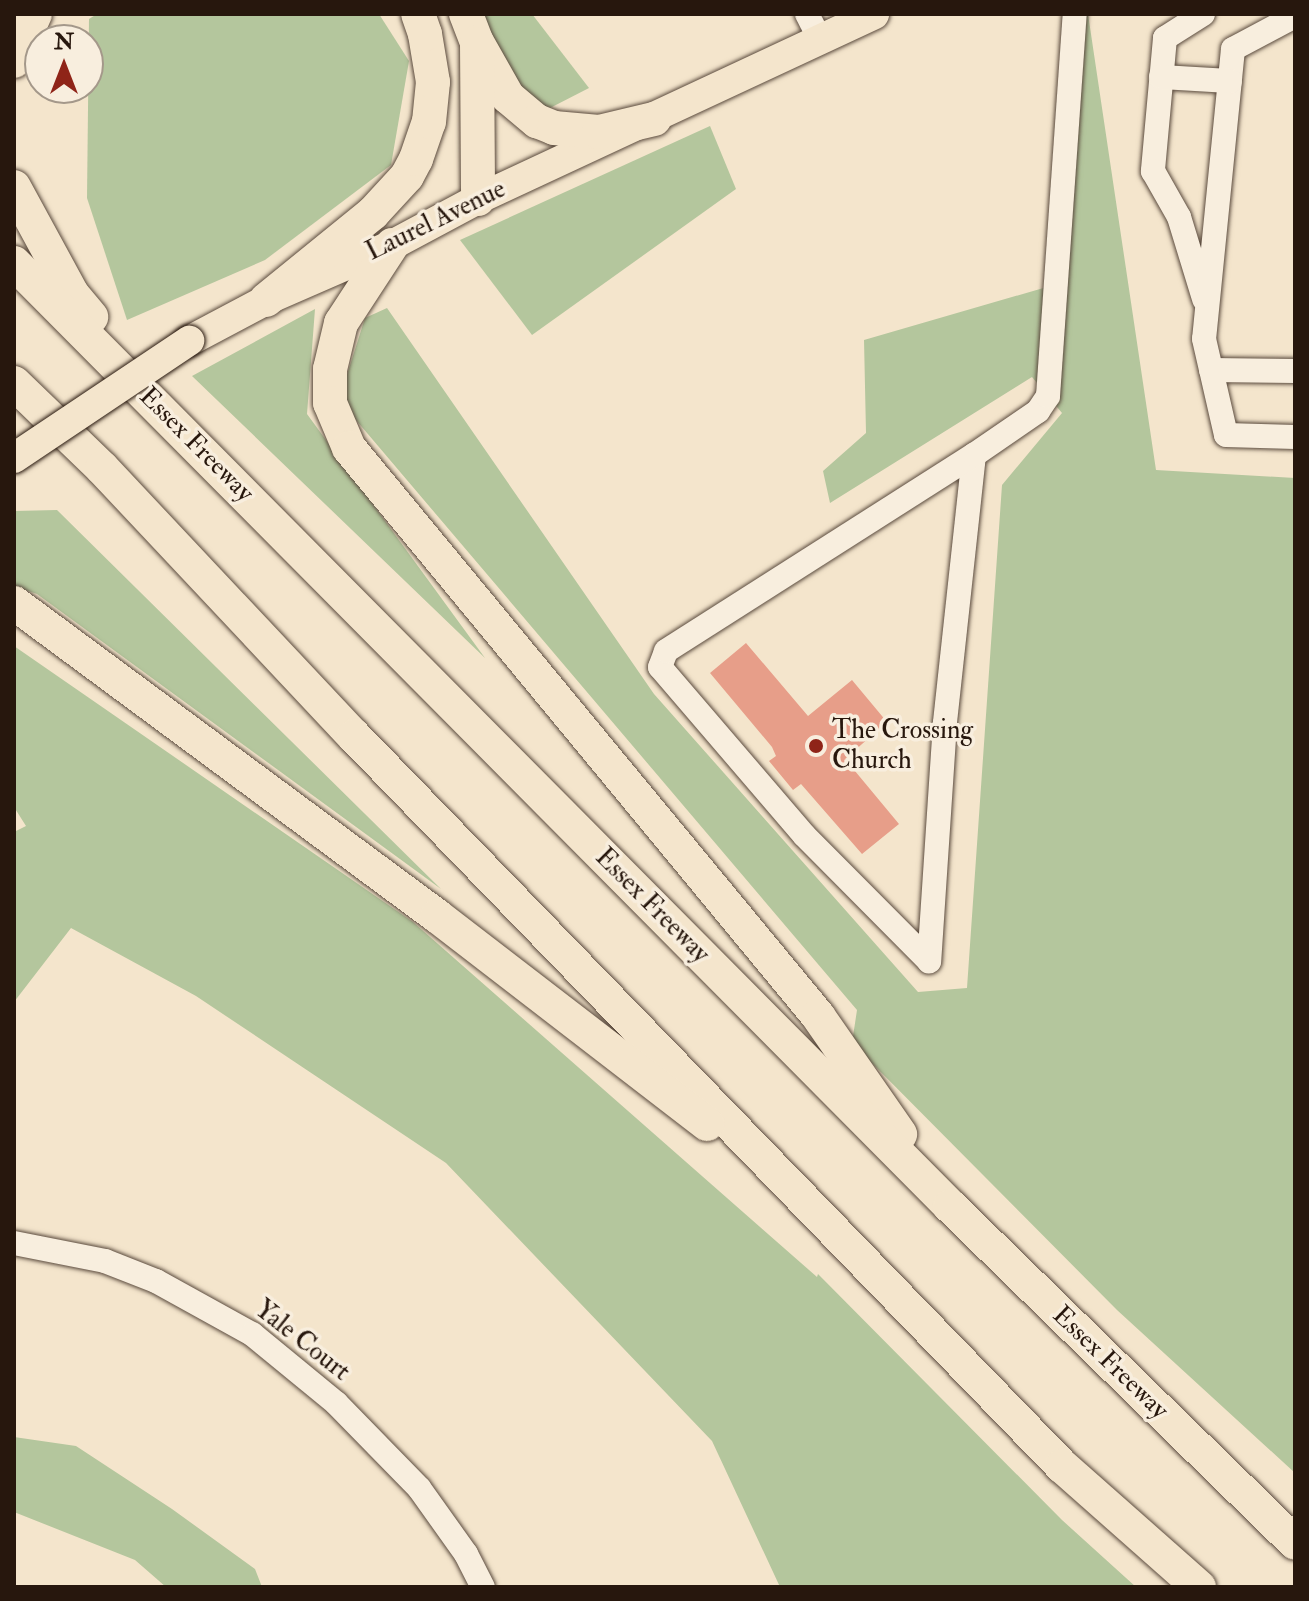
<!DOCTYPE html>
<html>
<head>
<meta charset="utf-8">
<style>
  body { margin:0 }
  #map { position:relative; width:1309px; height:1601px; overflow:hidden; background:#f4e5cc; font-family:"IM FELL Double Pica",serif }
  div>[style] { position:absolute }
  .green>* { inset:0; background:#b4c69d }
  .building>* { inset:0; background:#e79e89 }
  .roads { filter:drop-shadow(0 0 2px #5a4a3d) drop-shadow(0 0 2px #5a4a3d) }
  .minor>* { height:24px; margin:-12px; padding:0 12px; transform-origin:12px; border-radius:12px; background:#f8eede }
  .major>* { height:30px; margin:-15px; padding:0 15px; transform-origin:15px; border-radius:15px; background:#f4e5cc }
  .highway>* { height:34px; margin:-17px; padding:0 17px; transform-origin:17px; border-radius:17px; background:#f4e5cc }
  .bridges { filter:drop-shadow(0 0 2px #27170d) drop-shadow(0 0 2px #27170d) }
  .major-bridge>* { height:30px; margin:-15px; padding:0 15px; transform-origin:15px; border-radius:15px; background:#f4e5cc }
  .dots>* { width:22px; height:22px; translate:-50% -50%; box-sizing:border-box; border:4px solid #f8eede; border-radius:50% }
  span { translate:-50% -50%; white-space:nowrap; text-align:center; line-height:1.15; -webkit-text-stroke:7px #f8eede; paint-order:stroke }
  .street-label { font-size:26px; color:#27170d }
  .poi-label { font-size:26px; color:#27170d }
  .left { translate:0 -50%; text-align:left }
  .frame { position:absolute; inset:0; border:16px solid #27170d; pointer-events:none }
  .north { position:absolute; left:24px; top:24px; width:80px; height:80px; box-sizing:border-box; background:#f8eede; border:2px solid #a4988a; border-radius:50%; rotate:0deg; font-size:22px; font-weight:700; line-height:32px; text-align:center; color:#27170d }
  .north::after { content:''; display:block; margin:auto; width:28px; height:36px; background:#8f2418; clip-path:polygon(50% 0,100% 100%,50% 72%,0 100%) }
</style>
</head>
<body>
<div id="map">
  <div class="green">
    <i style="clip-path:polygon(97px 14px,379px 14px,409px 61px,391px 165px,265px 260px,127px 320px,87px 198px,89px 19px)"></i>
    <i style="clip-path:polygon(478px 14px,532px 14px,589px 88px,550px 108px,530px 104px)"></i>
    <i style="clip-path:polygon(1080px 14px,1088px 14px,1156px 470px,1295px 478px,1295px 1473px,1117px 1310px,852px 1043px,857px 1010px,339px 400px,365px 318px,387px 308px,654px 694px,918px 992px,967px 988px,1002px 485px,1062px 413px,1032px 377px,830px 503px,823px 471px,866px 433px,864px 340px,1064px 282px)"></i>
    <i style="clip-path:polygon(710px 126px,736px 189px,532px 335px,460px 240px)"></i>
    <i style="clip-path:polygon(315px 309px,307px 414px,485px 658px,192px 376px)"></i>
    <i style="clip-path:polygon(57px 510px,441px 889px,37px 594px,14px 586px,14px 511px)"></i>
    <i style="clip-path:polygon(14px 646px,413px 922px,817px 1277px,818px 1274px,1062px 1520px,1136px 1587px,780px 1587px,712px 1441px,446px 1163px,196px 996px,71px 928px,14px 1002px,14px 832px,26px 826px,14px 807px)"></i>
    <i style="clip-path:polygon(14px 1437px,76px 1446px,172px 1509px,255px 1569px,262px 1587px,166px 1587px,135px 1560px,14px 1512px)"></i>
  </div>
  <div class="building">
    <i style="clip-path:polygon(746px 643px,808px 716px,852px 680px,887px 722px,845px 759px,899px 824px,862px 854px,801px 784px,793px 790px,769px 761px,776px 756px,772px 747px,710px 673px)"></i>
  </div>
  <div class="roads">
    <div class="minor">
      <i style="left:807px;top:14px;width:27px;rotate:63deg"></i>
      <i style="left:1203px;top:14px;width:45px;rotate:147.7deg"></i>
      <i style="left:1165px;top:38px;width:134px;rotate:95.2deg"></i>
      <i style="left:1153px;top:171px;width:53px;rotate:60.5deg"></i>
      <i style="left:1179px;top:217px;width:86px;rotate:73deg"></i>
      <i style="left:1295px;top:16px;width:70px;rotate:152deg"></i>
      <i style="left:1233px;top:49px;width:291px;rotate:95.7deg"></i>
      <i style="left:1204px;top:339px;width:98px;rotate:77.1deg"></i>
      <i style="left:1226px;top:435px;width:69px;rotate:1.7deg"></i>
      <i style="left:1161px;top:77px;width:69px;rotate:3.3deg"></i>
      <i style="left:1211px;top:370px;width:84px;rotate:0.7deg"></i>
      <i style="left:974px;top:455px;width:270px;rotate:96.2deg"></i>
      <i style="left:945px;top:723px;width:239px;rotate:93.8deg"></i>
      <i style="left:929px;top:961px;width:177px;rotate:-134.8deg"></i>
      <i style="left:804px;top:835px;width:221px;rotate:-130.6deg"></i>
      <i style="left:660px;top:667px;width:17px;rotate:-69deg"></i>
      <i style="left:666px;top:651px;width:365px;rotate:-32.5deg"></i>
      <i style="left:974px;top:455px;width:78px;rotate:-34.5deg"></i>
      <i style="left:1038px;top:411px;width:18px;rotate:-56deg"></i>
      <i style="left:1048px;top:396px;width:383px;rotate:-86deg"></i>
      <i style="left:14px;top:1243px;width:93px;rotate:11.2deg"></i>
      <i style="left:105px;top:1261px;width:55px;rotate:21.4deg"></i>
      <i style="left:156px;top:1281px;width:110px;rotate:28.9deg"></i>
      <i style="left:252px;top:1334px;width:109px;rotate:39.4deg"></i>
      <i style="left:336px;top:1403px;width:119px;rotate:45.7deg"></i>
      <i style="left:419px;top:1488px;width:81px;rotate:54.5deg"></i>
      <i style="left:466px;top:1554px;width:37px;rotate:63deg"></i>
    </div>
    <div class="major">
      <i style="left:189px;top:341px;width:87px;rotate:-28deg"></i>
      <i style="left:266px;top:300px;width:137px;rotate:-23.6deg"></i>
      <i style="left:392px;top:245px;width:98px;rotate:-28.1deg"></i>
      <i style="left:478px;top:199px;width:437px;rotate:-25deg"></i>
    </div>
    <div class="highway">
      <i style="left:466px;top:14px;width:30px;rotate:69deg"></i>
      <i style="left:477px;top:42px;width:63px;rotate:60.6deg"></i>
      <i style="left:508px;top:97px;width:38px;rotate:40deg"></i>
      <i style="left:537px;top:121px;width:18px;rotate:22deg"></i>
      <i style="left:554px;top:128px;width:45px;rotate:5.1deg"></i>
      <i style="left:599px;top:132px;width:57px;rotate:-13.3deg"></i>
      <i style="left:477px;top:44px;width:155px;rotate:89.6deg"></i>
      <i style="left:14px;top:61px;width:51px;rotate:-65.9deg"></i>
      <i style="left:14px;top:187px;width:122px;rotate:61.5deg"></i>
      <i style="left:72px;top:294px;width:30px;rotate:50deg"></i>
      <i style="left:392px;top:245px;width:93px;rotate:123.2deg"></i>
      <i style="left:341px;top:323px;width:47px;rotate:103.4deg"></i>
      <i style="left:330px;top:369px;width:34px;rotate:90deg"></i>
      <i style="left:330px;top:403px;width:49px;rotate:67.1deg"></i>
      <i style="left:349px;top:448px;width:737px;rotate:50.45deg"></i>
      <i style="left:818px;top:1016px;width:144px;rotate:55.2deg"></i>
      <i style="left:14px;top:263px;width:1329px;rotate:45.21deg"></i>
      <i style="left:950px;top:1206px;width:482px;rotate:44.3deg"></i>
      <i style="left:266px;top:300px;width:138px;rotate:-39.1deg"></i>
      <i style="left:373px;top:213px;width:50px;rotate:-47.4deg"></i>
      <i style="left:407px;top:176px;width:19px;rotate:-62deg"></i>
      <i style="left:416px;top:159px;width:39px;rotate:-71deg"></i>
      <i style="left:429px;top:122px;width:40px;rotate:-84.3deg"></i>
      <i style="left:433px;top:82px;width:49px;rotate:-99.5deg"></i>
      <i style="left:425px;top:34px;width:21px;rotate:-109deg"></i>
      <i style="left:14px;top:383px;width:122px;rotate:44deg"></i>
      <i style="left:102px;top:468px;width:368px;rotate:46.8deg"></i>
      <i style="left:354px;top:736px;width:1017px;rotate:45.88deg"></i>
      <i style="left:1062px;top:1466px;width:183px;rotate:41.5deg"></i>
      <i style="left:14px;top:603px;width:526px;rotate:36.5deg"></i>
      <i style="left:437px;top:916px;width:341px;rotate:37.6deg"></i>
    </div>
  </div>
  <div class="bridges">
    <div class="major-bridge">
      <i style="left:14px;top:458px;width:211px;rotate:-33.8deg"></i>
    </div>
  </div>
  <div class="dots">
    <i style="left:816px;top:746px;background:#8f2418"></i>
  </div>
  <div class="street-label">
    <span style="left:436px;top:221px;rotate:-26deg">Laurel Avenue</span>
    <span style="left:196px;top:445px;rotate:45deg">Essex Freeway</span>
    <span style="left:652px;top:906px;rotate:45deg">Essex Freeway</span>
    <span style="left:302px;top:1341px;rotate:38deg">Yale Court</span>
    <span style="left:1110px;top:1363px;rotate:44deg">Essex Freeway</span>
  </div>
  <div class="poi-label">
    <span class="left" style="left:832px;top:746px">The Crossing<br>Church</span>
  </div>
  <div class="frame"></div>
  <div class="north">N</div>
</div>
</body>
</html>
